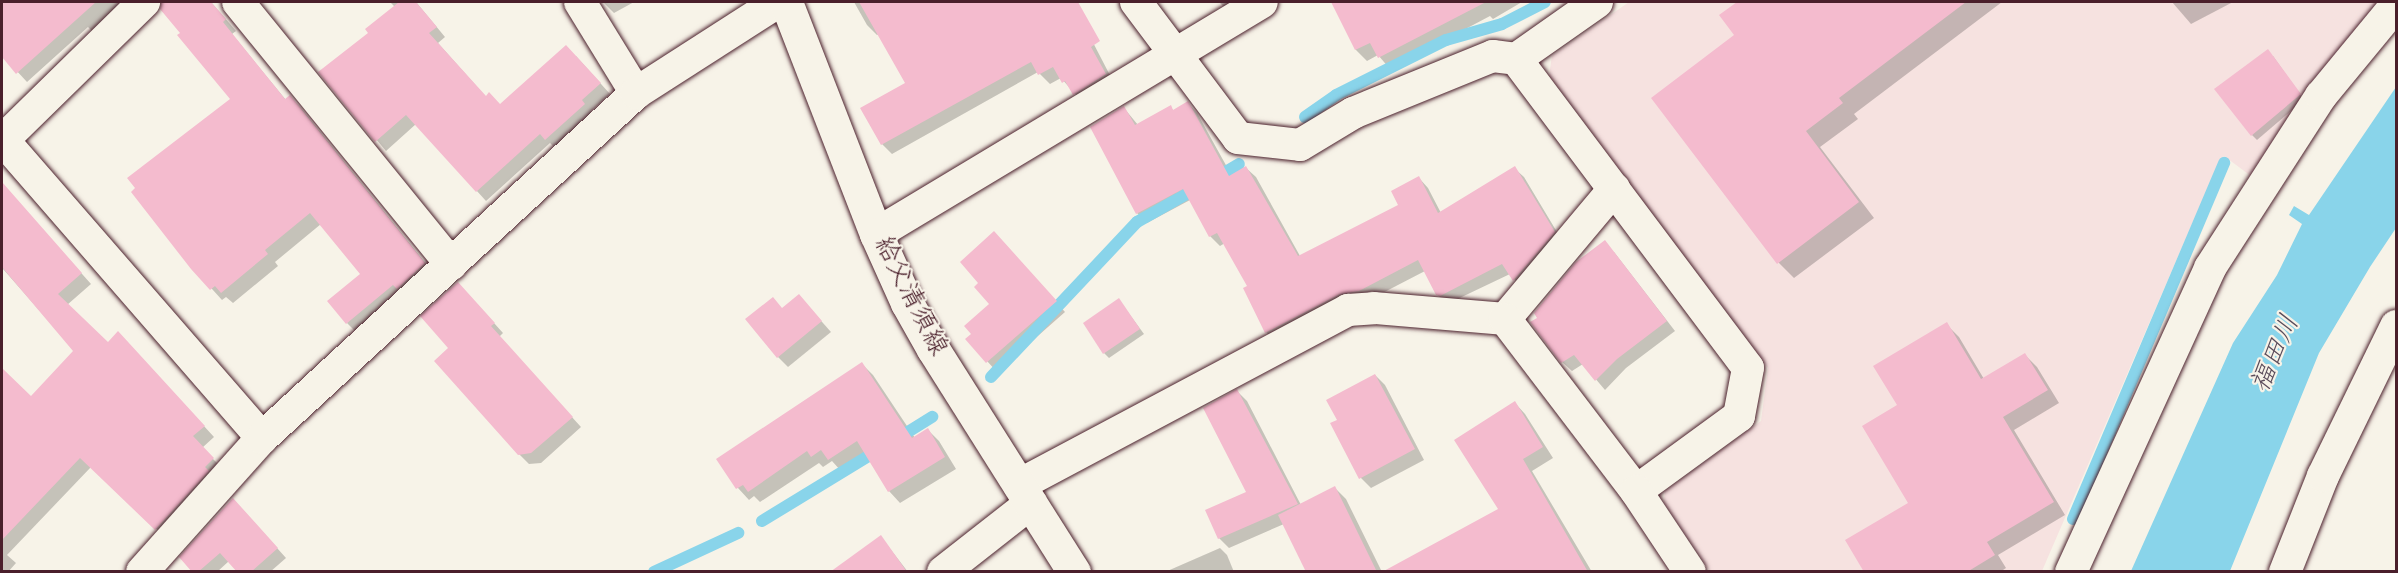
<!DOCTYPE html>
<html>
<head>
<meta charset="utf-8">
<style>
  body { margin:0 }
  #map { position:relative; width:2398px; height:573px; overflow:hidden; background:#f7f3e8; font-family:"Indie Flower","Klee One",sans-serif }
  div>[style] { position:absolute }
  .built>* { inset:0; background:#f6e2e0 }
  .water>* { inset:0; background:#89d4ea }
  .shadow>* { inset:0; background:#0003 }
  .stream>* { height:12px; margin:-6px; padding:0 6px; transform-origin:6px; border-radius:6px; background:#89d4ea }
  .building>* { inset:0; background:#f4bbce }
  .roads { filter:drop-shadow(0 0 2px #4a1f2b) drop-shadow(0 0 2px #4a1f2b) }
  .street>* { height:32px; margin:-16px; padding:0 16px; transform-origin:16px; border-radius:16px; background:#f7f3e8 }
  .secondary>* { height:33px; margin:-16.5px; padding:0 16.5px; transform-origin:16.5px; border-radius:16.5px; background:#f7f3e8 }
  span { translate:-50% -50%; white-space:nowrap; text-align:center; line-height:1.15; -webkit-text-stroke:4.5px #f7f3e8; paint-order:stroke }
  .street-label { font-size:26px; color:#4a1f2b }
  .water-label { font-size:27px; color:#5a4c5b; font-style:italic }
  .frame { position:absolute; inset:0; border:3px solid #4a1f2b; pointer-events:none }
</style>
</head>
<body>
<div id="map">
  <div class="built">
    <i style="clip-path:polygon(1629px 2px,2385px 2px,2251px 176px,2224px 156px,2218px 164px,2042px 571px,1710px 571px,1664px 503px,1665px 491px,1761px 421px,1768px 368px,1549px 76px,1552px 56px)"></i>
  </div>
  <div class="water">
    <i style="clip-path:polygon(2396px 87px,2396px 228px,2370px 267px,2319px 353px,2230px 571px,2131px 571px,2233px 343px,2277px 275px,2302px 224px,2289px 215px,2294px 206px,2309px 215px)"></i>
  </div>
  <div class="shadow">
    <i style="clip-path:polygon(2px 2px,134px 2px,96px 35px,88px 27px,27px 82px,2px 55px)"></i>
    <i style="clip-path:polygon(173px 2px,211px 2px,236px 31px,232px 34px,286px 100px,290px 97px,301px 108px,435px 275px,358px 334px,347px 323px,362px 275px,321px 224px,275px 262px,278px 266px,233px 303px,226px 297px,222px 300px,193px 268px,232px 99px,163px 10px)"></i>
    <i style="clip-path:polygon(390px 2px,416px 2px,445px 37px,438px 43px,486px 97px,501px 106px,576px 56px,610px 94px,591px 111px,594px 114px,556px 149px,550px 143px,486px 201px,416px 124px,386px 151px,321px 73px,370px 34px,395px 7px)"></i>
    <i style="clip-path:polygon(603px 2px,634px 2px,614px 13px)"></i>
    <i style="clip-path:polygon(854px 2px,1072px 2px,1115px 85px,1084px 104px,1061px 78px,1050px 84px,1038px 72px,892px 154px,882px 144px,907px 83px,879px 34px,877px 35px,867px 25px)"></i>
    <i style="clip-path:polygon(1219px 2px,1241px 2px,1227px 10px)"></i>
    <i style="clip-path:polygon(1332px 2px,1522px 2px,1493px 19px,1490px 16px,1390px 69px,1378px 55px,1367px 61px,1356px 50px)"></i>
    <i style="clip-path:polygon(1739px 2px,2002px 2px,1854px 114px,1858px 119px,1820px 147px,1874px 218px,1794px 278px,1779px 263px,1653px 98px,1736px 35px,1721px 16px)"></i>
    <i style="clip-path:polygon(2172px 2px,2233px 2px,2191px 24px)"></i>
    <i style="clip-path:polygon(2273px 56px,2304px 100px,2257px 140px,2252px 135px)"></i>
    <i style="clip-path:polygon(1188px 103px,1197px 113px,1232px 176px,1246px 168px,1256px 177px,1300px 256px,1400px 205px,1419px 178px,1428px 188px,1441px 213px,1514px 168px,1524px 177px,1563px 242px,1523px 290px,1510px 274px,1447px 304px,1437px 294px,1425px 271px,1369px 300px,1275px 342px,1266px 332px,1249px 286px,1225px 243px,1220px 246px,1210px 236px,1190px 200px,1147px 223px,1137px 213px,1124px 108px,1138px 125px,1170px 107px,1174px 111px)"></i>
    <i style="clip-path:polygon(2px 184px,91px 284px,67px 305px,108px 344px,128px 343px,214px 437px,202px 448px,224px 470px,167px 539px,91px 467px,7px 555px,16px 563px,8px 572px,2px 572px,2px 491px,6px 486px,2px 482px,2px 385px,9px 377px,31px 398px,75px 351px,3px 269px,2px 271px)"></i>
    <i style="clip-path:polygon(1004px 243px,1065px 312px,997px 372px,967px 339px,973px 334px,991px 304px)"></i>
    <i style="clip-path:polygon(1614px 252px,1675px 331px,1626px 368px,1605px 390px,1583px 364px,1572px 371px,1562px 362px,1539px 319px)"></i>
    <i style="clip-path:polygon(467px 293px,503px 333px,499px 337px,581px 427px,541px 463px,529px 464px,519px 454px,451px 348px)"></i>
    <i style="clip-path:polygon(799px 296px,831px 332px,788px 367px,778px 357px,783px 309px)"></i>
    <i style="clip-path:polygon(1119px 300px,1144px 334px,1109px 358px,1104px 353px)"></i>
    <i style="clip-path:polygon(1946px 324px,1959px 337px,1984px 379px,2025px 355px,2037px 367px,2059px 403px,2014px 430px,2065px 515px,1998px 555px,2006px 568px,2000px 572px,1866px 572px,1910px 504px,1899px 405px)"></i>
    <i style="clip-path:polygon(862px 364px,873px 375px,915px 438px,928px 430px,939px 441px,956px 469px,900px 503px,889px 491px,866px 454px,841px 471px,832px 461px,823px 467px,819px 463px,760px 502px,754px 496px,749px 500px,738px 488px,718px 460px)"></i>
    <i style="clip-path:polygon(1375px 375px,1385px 385px,1424px 460px,1371px 488px,1361px 478px,1339px 420px)"></i>
    <i style="clip-path:polygon(1237px 391px,1247px 401px,1301px 505px,1335px 488px,1346px 499px,1382px 572px,1308px 572px,1284px 524px,1229px 548px,1219px 538px,1248px 492px)"></i>
    <i style="clip-path:polygon(1515px 403px,1525px 414px,1553px 458px,1532px 471px,1592px 572px,1385px 572px,1500px 510px)"></i>
    <i style="clip-path:polygon(242px 509px,286px 558px,270px 572px,246px 572px,229px 561px,217px 572px,193px 572px)"></i>
    <i style="clip-path:polygon(881px 537px,908px 572px,832px 572px)"></i>
    <i style="clip-path:polygon(1220px 548px,1227px 555px,1234px 572px,1165px 572px)"></i>
  </div>
  <div class="stream">
    <i style="left:1305px;top:117px;width:38px;rotate:-35deg"></i>
    <i style="left:1336px;top:95px;width:123px;rotate:-26.6deg"></i>
    <i style="left:1446px;top:40px;width:58px;rotate:-15.9deg"></i>
    <i style="left:1502px;top:24px;width:48px;rotate:-27.1deg"></i>
    <i style="left:1214px;top:179px;width:29px;rotate:-31deg"></i>
    <i style="left:991px;top:377px;width:213px;rotate:-46.7deg"></i>
    <i style="left:1137px;top:222px;width:71px;rotate:-29.4deg"></i>
    <i style="left:895px;top:440px;width:44px;rotate:-31.9deg"></i>
    <i style="left:2073px;top:519px;width:387px;rotate:-67deg"></i>
    <i style="left:762px;top:521px;width:138px;rotate:-31.4deg"></i>
    <i style="left:654px;top:572px;width:93px;rotate:-24.9deg"></i>
  </div>
  <div class="building">
    <i style="clip-path:polygon(2px 2px,96px 2px,16px 74px,2px 57px)"></i>
    <i style="clip-path:polygon(161px 2px,211px 2px,226px 19px,223px 22px,285px 99px,290px 95px,425px 263px,397px 289px,393px 285px,346px 324px,327px 301px,360px 274px,310px 213px,265px 250px,268px 254px,221px 293px,215px 286px,210px 290px,191px 269px,131px 192px,135px 188px,127px 178px,230px 99px,177px 35px,180px 33px,160px 9px)"></i>
    <i style="clip-path:polygon(399px 2px,416px 2px,437px 27px,429px 33px,486px 96px,489px 92px,500px 104px,566px 45px,601px 83px,582px 100px,585px 104px,545px 140px,540px 134px,476px 192px,406px 115px,375px 142px,318px 72px,368px 33px,365px 29px)"></i>
    <i style="clip-path:polygon(859px 2px,1078px 2px,1100px 41px,1091px 47px,1106px 74px,1073px 95px,1065px 81px,1062px 83px,1053px 67px,1038px 75px,1031px 62px,881px 145px,860px 108px,905px 83px)"></i>
    <i style="clip-path:polygon(1331px 2px,1486px 2px,1378px 58px,1370px 43px,1355px 50px)"></i>
    <i style="clip-path:polygon(1737px 2px,1966px 2px,1839px 98px,1843px 103px,1806px 131px,1859px 202px,1777px 264px,1651px 98px,1734px 35px,1719px 15px)"></i>
    <i style="clip-path:polygon(2268px 49px,2301px 94px,2251px 136px,2214px 89px)"></i>
    <i style="clip-path:polygon(1188px 101px,1229px 176px,1246px 166px,1298px 256px,1398px 205px,1391px 191px,1419px 176px,1438px 213px,1515px 166px,1555px 232px,1513px 281px,1502px 264px,1440px 296px,1436px 295px,1418px 260px,1359px 291px,1340px 294px,1265px 333px,1243px 288px,1247px 286px,1217px 233px,1209px 237px,1183px 189px,1136px 214px,1090px 127px,1124px 106px,1135px 125px,1171px 105px,1173px 110px)"></i>
    <i style="clip-path:polygon(2px 182px,82px 273px,58px 294px,108px 342px,118px 331px,205px 426px,193px 436px,214px 458px,205px 467px,209px 471px,155px 530px,80px 458px,2px 540px,2px 368px,31px 396px,73px 351px,2px 267px)"></i>
    <i style="clip-path:polygon(994px 231px,1057px 301px,986px 363px,965px 339px,971px 334px,964px 326px,989px 304px,974px 287px,978px 283px,960px 262px)"></i>
    <i style="clip-path:polygon(1605px 240px,1667px 321px,1617px 359px,1595px 381px,1574px 355px,1561px 363px,1530px 322px,1537px 318px,1534px 313px,1576px 262px)"></i>
    <i style="clip-path:polygon(458px 282px,495px 323px,491px 326px,573px 417px,531px 453px,518px 455px,434px 361px,448px 348px,420px 316px)"></i>
    <i style="clip-path:polygon(799px 294px,822px 321px,777px 358px,745px 319px,773px 297px,782px 308px)"></i>
    <i style="clip-path:polygon(1119px 298px,1140px 329px,1103px 354px,1083px 323px)"></i>
    <i style="clip-path:polygon(1947px 322px,1981px 379px,2025px 353px,2048px 390px,2003px 417px,2054px 502px,1987px 542px,1995px 555px,1967px 572px,1864px 572px,1845px 540px,1908px 503px,1862px 426px,1897px 405px,1873px 366px)"></i>
    <i style="clip-path:polygon(862px 362px,912px 438px,928px 428px,945px 457px,888px 492px,857px 441px,828px 460px,821px 450px,811px 457px,807px 451px,748px 492px,743px 485px,736px 489px,716px 459px)"></i>
    <i style="clip-path:polygon(1375px 374px,1415px 449px,1359px 479px,1330px 423px,1337px 420px,1326px 400px)"></i>
    <i style="clip-path:polygon(1237px 389px,1298px 504px,1218px 539px,1205px 510px,1246px 492px,1203px 408px)"></i>
    <i style="clip-path:polygon(1515px 401px,1543px 447px,1523px 459px,1588px 572px,1382px 572px,1498px 509px,1454px 440px)"></i>
    <i style="clip-path:polygon(1335px 486px,1377px 572px,1306px 572px,1278px 515px)"></i>
    <i style="clip-path:polygon(233px 498px,278px 548px,251px 572px,237px 572px,220px 553px,198px 572px,192px 572px,179px 557px)"></i>
    <i style="clip-path:polygon(881px 535px,907px 572px,830px 572px)"></i>
  </div>
  <div class="roads">
    <div class="street">
      <i style="left:238px;top:2px;width:338px;rotate:50.9deg"></i>
      <i style="left:580px;top:2px;width:107px;rotate:58.4deg"></i>
      <i style="left:1136px;top:2px;width:170px;rotate:53.1deg"></i>
      <i style="left:1238px;top:138px;width:62px;rotate:6.4deg"></i>
      <i style="left:1300px;top:145px;width:62px;rotate:-31.1deg"></i>
      <i style="left:1353px;top:113px;width:151px;rotate:-22.2deg"></i>
      <i style="left:1493px;top:56px;width:23px;rotate:7deg"></i>
      <i style="left:1516px;top:59px;width:99px;rotate:-35.1deg"></i>
      <i style="left:1516px;top:59px;width:386px;rotate:53.1deg"></i>
      <i style="left:1748px;top:368px;width:49px;rotate:100.6deg"></i>
      <i style="left:1739px;top:416px;width:127px;rotate:143.9deg"></i>
      <i style="left:3px;top:140px;width:395px;rotate:49deg"></i>
      <i style="left:2px;top:141px;width:199px;rotate:-44.4deg"></i>
      <i style="left:876px;top:234px;width:450px;rotate:-31deg"></i>
      <i style="left:1505px;top:319px;width:170px;rotate:-50deg"></i>
      <i style="left:1019px;top:485px;width:373px;rotate:-28deg"></i>
      <i style="left:1348px;top:310px;width:26px;rotate:-4deg"></i>
      <i style="left:1374px;top:308px;width:131px;rotate:4.8deg"></i>
      <i style="left:1505px;top:319px;width:216px;rotate:52.7deg"></i>
      <i style="left:1636px;top:491px;width:97px;rotate:56.3deg"></i>
      <i style="left:142px;top:572px;width:180px;rotate:-48.2deg"></i>
      <i style="left:262px;top:438px;width:509px;rotate:-42.69deg"></i>
      <i style="left:636px;top:93px;width:169px;rotate:-32.7deg"></i>
      <i style="left:943px;top:572px;width:112px;rotate:-38.1deg"></i>
      <i style="left:2071px;top:572px;width:334px;rotate:-65.4deg"></i>
      <i style="left:2210px;top:268px;width:205px;rotate:-57.2deg"></i>
      <i style="left:2321px;top:96px;width:118px;rotate:-50.5deg"></i>
      <i style="left:2285px;top:572px;width:103px;rotate:-68.4deg"></i>
      <i style="left:2323px;top:476px;width:167px;rotate:-64deg"></i>
    </div>
    <div class="secondary">
      <i style="left:786px;top:2px;width:249px;rotate:68.8deg"></i>
      <i style="left:876px;top:234px;width:76px;rotate:65.8deg"></i>
      <i style="left:907px;top:303px;width:53px;rotate:60.5deg"></i>
      <i style="left:933px;top:349px;width:264px;rotate:57.7deg"></i>
    </div>
  </div>
  <div class="street-label">
    <span style="left:909px;top:297px;rotate:63deg">給父清須線</span>
  </div>
  <div class="water-label">
    <span style="left:2276px;top:354px;rotate:-66deg">福田川</span>
  </div>
  <div class="frame"></div>
</div>
</body>
</html>
